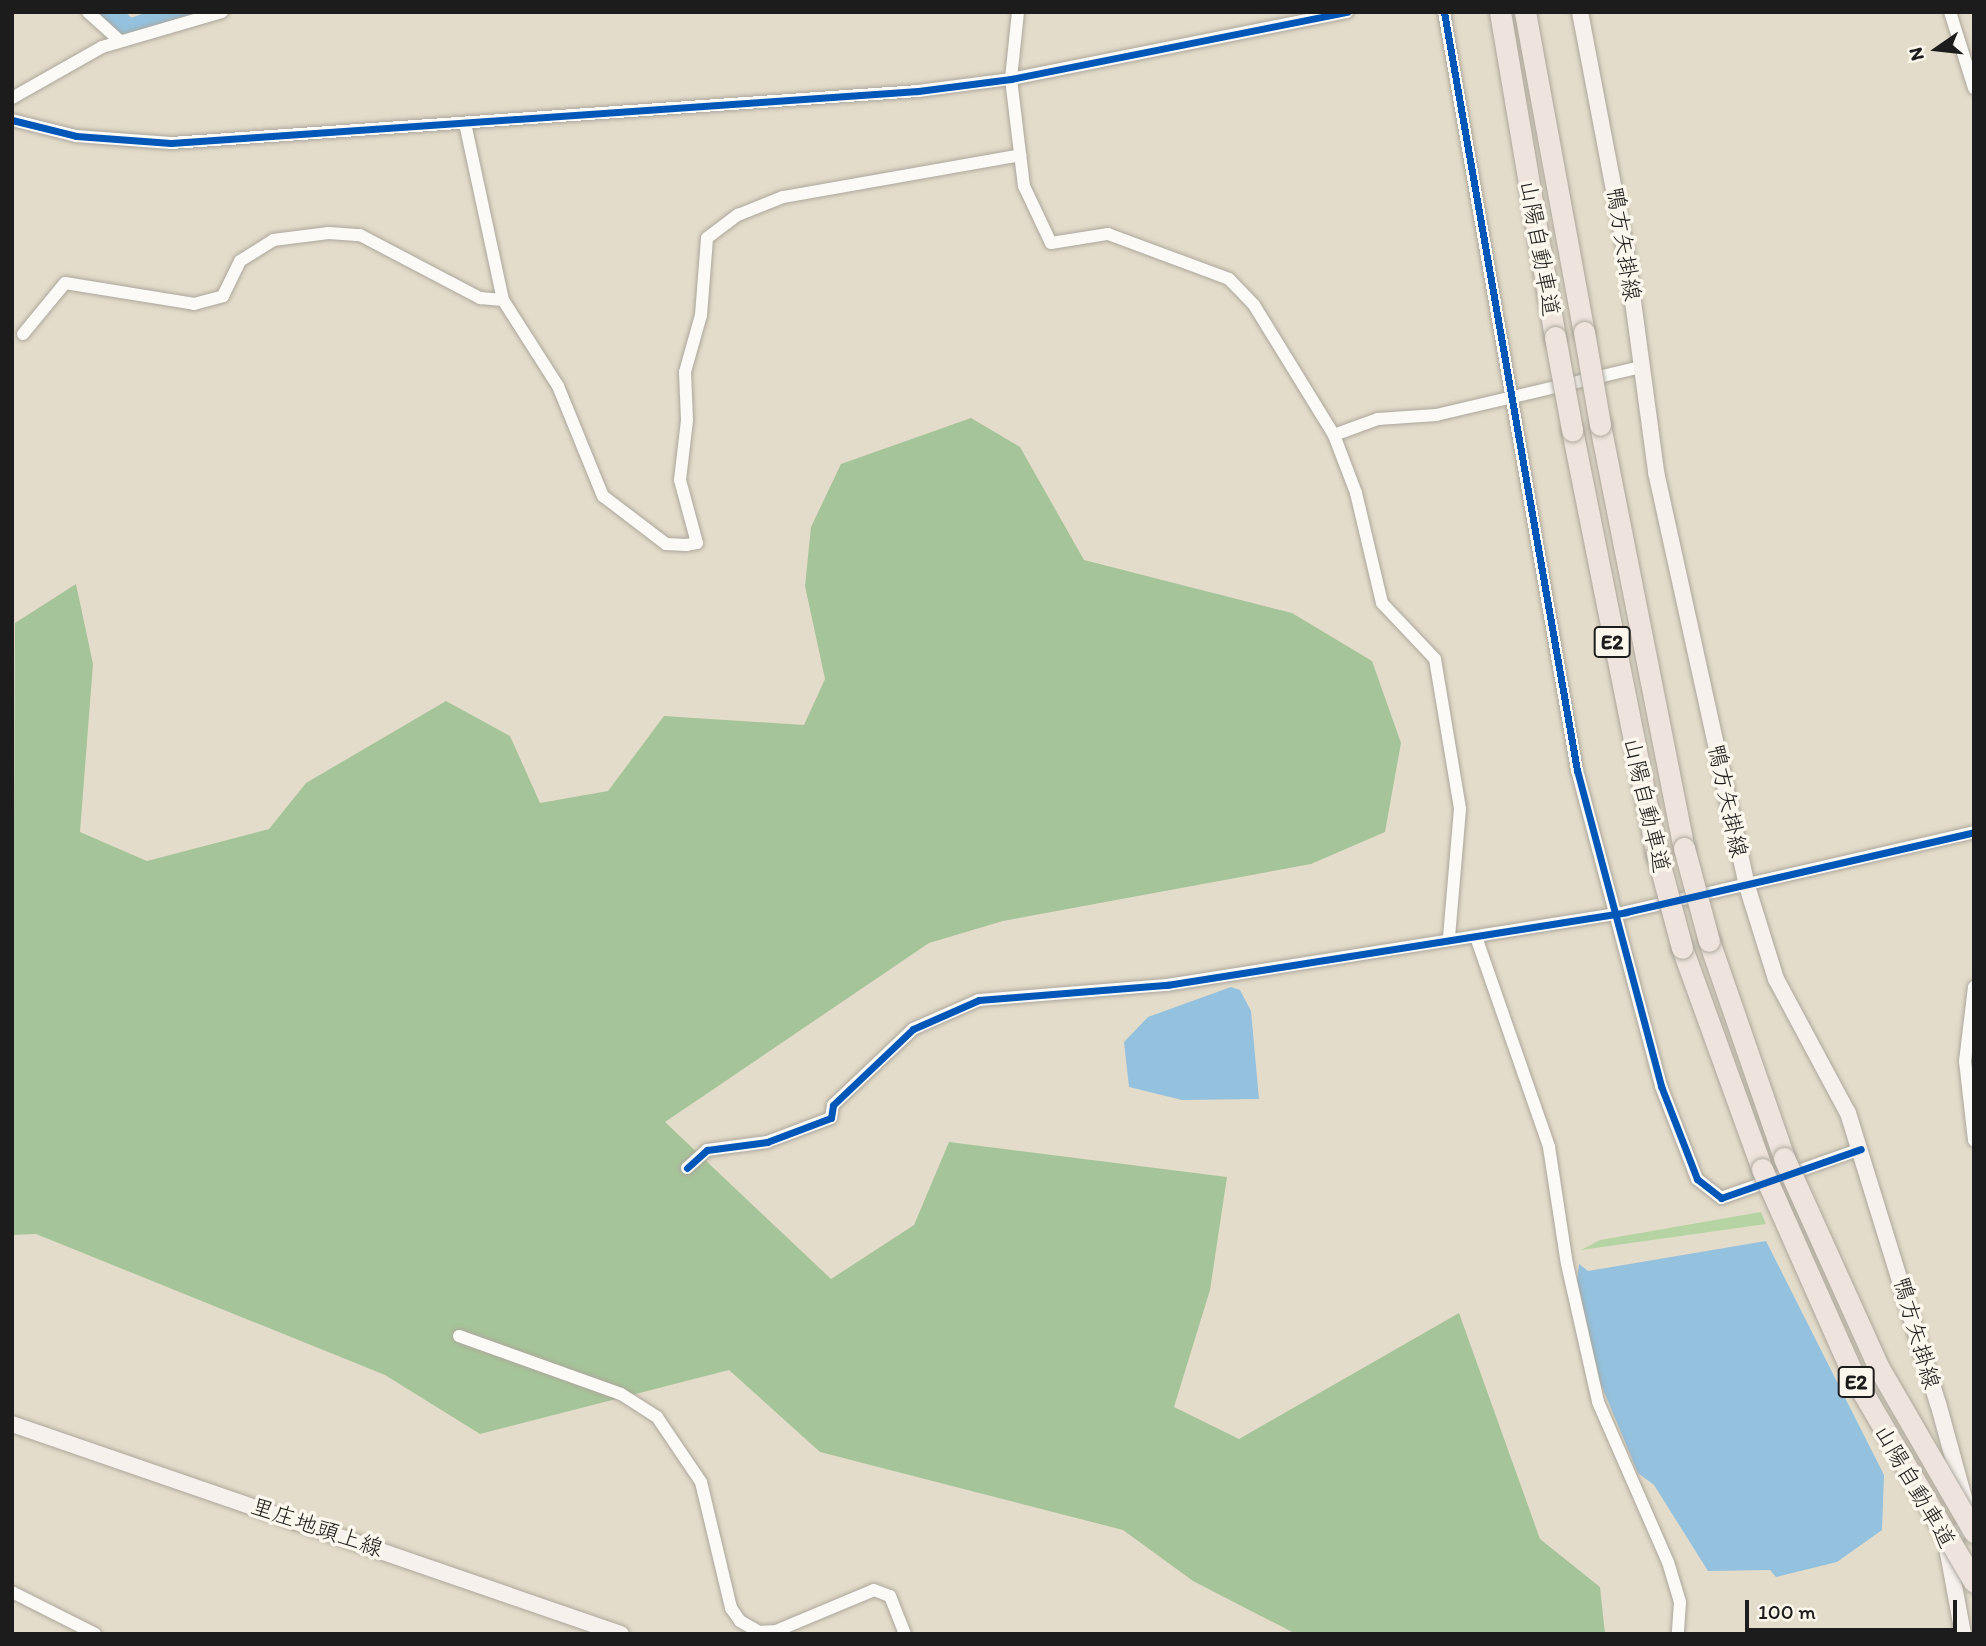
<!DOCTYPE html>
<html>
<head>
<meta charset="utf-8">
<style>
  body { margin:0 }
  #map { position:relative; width:1986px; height:1646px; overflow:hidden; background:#e4dcca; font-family:Itim,"Klee One",sans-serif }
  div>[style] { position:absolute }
  .green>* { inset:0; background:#b6d4a3 }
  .forest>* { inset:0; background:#a6c499 }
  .water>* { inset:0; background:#94c1de }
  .stream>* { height:4.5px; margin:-2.25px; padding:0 2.25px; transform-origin:2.25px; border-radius:2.25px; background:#94c1de }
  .river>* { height:24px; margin:-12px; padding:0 12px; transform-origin:12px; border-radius:12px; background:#94c1de }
  .roads { filter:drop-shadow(0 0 2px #aca79c) drop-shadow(0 0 2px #aca79c) }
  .minor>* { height:12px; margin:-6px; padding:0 6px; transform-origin:6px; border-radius:6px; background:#fbfaf7 }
  .secondary>* { height:16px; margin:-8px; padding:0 8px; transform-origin:8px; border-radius:8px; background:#f6f1ed }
  .motorway>* { height:21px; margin:-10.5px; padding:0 10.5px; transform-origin:10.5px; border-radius:10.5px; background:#eee4dd }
  .bridges { filter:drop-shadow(0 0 2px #aca79c) drop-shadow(0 0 2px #aca79c) }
  .motorway-bridge>* { height:21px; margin:-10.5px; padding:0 10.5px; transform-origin:10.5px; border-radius:10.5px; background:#eee4dd }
  .cycleway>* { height:7px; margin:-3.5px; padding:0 3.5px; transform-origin:3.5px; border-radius:3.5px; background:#0057b8 }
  span { translate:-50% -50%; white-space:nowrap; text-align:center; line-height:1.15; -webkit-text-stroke:7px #fbf7ec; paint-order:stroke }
  .shield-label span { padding:2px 5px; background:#fbf7ec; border:2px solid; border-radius:5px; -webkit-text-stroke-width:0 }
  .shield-label { font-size:21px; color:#1c1c1c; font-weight:700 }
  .street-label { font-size:23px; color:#1c1c1c }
  .frame { position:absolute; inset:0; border:14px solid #1c1c1c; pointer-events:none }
  .north { position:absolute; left:1902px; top:14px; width:70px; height:70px; -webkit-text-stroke:5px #fbf7ec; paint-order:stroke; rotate:256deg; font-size:19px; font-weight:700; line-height:28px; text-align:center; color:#1c1c1c }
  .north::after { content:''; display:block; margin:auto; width:24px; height:32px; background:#1c1c1c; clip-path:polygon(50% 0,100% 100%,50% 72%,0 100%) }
  .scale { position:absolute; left:1745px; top:1600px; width:212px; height:32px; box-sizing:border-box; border:4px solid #1c1c1c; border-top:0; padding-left:9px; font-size:21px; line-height:24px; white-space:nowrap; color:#1c1c1c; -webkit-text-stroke:5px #fbf7ec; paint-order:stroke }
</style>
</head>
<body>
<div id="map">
  <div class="green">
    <i style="clip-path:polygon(1761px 1212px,1766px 1224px,1581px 1250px,1600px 1240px)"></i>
  </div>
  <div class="forest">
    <i style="clip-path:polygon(971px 418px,1020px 447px,1084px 560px,1292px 613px,1372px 661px,1401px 743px,1385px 832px,1311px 864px,1003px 921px,929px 943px,665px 1122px,831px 1279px,914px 1225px,949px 1142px,1227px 1177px,1210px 1290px,1174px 1407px,1239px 1439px,1459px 1313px,1540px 1539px,1600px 1587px,1605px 1634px,1296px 1634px,1193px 1581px,1123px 1530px,820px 1452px,729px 1370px,480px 1434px,385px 1375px,36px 1234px,12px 1235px,15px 623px,76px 584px,93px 664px,80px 832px,147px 861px,269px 829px,306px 783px,446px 701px,510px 736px,540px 803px,608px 791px,664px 716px,804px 725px,825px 679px,805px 586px,811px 527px,841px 464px)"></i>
  </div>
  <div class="water">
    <i style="clip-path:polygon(1231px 987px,1240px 990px,1251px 1011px,1259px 1099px,1182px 1100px,1129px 1087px,1124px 1042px,1148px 1017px)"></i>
    <i style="clip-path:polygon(1766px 1241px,1884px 1475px,1882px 1530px,1837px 1562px,1776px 1577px,1770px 1570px,1708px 1571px,1654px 1485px,1638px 1473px,1600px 1382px,1577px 1282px,1579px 1264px,1588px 1271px)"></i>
  </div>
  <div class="stream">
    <i style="left:117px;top:36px;width:13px;rotate:-23deg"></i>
  </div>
  <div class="river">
    <i style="left:106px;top:12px;width:30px;rotate:40deg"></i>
    <i style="left:129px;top:31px;width:62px;rotate:-17.9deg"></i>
  </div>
  <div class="roads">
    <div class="minor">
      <i style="left:88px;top:12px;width:43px;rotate:42.2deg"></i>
      <i style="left:1018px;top:12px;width:67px;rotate:96deg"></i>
      <i style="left:1011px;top:79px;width:108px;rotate:83.1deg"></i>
      <i style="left:1024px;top:186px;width:63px;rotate:64.7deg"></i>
      <i style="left:1051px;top:243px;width:58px;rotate:-9deg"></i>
      <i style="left:1108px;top:234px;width:129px;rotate:20.4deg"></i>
      <i style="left:1229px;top:279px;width:36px;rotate:46deg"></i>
      <i style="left:1254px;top:305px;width:153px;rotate:58.4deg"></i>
      <i style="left:1334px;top:435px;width:62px;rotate:69.2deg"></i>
      <i style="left:1356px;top:493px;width:113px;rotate:76.7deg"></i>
      <i style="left:1382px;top:603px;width:77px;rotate:46.6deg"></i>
      <i style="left:1435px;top:659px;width:152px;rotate:80.5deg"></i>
      <i style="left:1460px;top:809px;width:128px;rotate:94.9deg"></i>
      <i style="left:1444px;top:12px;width:770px;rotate:80.05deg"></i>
      <i style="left:1577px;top:770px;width:327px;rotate:75.1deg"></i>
      <i style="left:1661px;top:1086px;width:100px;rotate:68.8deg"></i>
      <i style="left:1697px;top:1179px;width:31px;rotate:38deg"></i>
      <i style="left:1721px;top:1198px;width:148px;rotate:-19.3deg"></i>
      <i style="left:1950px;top:12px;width:80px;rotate:72.5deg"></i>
      <i style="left:12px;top:98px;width:103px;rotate:-29.5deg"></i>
      <i style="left:102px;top:47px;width:125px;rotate:-16.3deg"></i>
      <i style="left:12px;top:120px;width:66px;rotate:14deg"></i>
      <i style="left:76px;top:136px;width:95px;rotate:4.2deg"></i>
      <i style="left:171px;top:143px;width:749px;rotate:-3.98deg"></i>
      <i style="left:918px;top:91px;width:94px;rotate:-7.4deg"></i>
      <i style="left:1011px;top:79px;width:343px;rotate:-11.3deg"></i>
      <i style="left:465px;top:123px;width:181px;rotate:77.9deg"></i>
      <i style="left:503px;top:300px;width:102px;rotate:57.4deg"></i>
      <i style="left:558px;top:386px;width:119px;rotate:67.8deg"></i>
      <i style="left:603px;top:496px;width:79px;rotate:37.3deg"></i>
      <i style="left:666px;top:544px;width:20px;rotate:3deg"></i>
      <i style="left:686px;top:545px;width:11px;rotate:-10deg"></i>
      <i style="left:697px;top:543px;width:65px;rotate:-105.1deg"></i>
      <i style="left:680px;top:480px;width:60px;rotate:-83.3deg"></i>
      <i style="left:687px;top:420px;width:48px;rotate:-92.4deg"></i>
      <i style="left:685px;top:372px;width:59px;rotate:-74.3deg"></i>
      <i style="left:701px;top:315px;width:77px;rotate:-85.5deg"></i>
      <i style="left:707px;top:238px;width:39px;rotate:-37deg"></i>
      <i style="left:738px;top:215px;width:48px;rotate:-21.8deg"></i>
      <i style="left:783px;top:197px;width:241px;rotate:-10deg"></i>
      <i style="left:23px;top:334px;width:66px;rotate:-50.5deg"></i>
      <i style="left:65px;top:283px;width:131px;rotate:9.2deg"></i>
      <i style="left:194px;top:304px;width:30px;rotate:-15deg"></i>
      <i style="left:223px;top:296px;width:39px;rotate:-64deg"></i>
      <i style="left:240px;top:261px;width:39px;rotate:-32deg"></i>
      <i style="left:273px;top:240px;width:56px;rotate:-7.1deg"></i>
      <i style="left:329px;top:233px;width:31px;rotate:4deg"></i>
      <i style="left:360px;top:235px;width:136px;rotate:27.7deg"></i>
      <i style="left:480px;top:298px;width:23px;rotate:5deg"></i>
      <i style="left:1334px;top:435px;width:47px;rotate:-20deg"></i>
      <i style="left:1378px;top:419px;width:58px;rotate:-3.9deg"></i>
      <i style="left:1436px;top:415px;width:211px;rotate:-13.2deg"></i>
      <i style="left:1476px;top:937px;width:222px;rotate:70.8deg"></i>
      <i style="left:1549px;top:1147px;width:118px;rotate:81.3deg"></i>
      <i style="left:1567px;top:1264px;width:141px;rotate:77.3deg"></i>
      <i style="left:1598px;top:1402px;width:175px;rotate:66.4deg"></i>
      <i style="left:1668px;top:1562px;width:42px;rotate:73.3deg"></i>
      <i style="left:1680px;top:1602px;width:32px;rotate:94deg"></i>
      <i style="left:1974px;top:987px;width:75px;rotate:96.9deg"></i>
      <i style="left:1965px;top:1061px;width:80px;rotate:83.5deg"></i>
      <i style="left:687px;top:1168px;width:27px;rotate:-42deg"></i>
      <i style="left:707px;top:1150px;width:61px;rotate:-7.6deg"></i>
      <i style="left:767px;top:1142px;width:68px;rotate:-20.6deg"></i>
      <i style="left:831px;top:1118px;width:13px;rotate:-81deg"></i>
      <i style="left:833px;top:1105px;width:110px;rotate:-43.5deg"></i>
      <i style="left:913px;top:1029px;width:72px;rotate:-23.7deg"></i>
      <i style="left:979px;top:1000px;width:189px;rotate:-4.6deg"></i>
      <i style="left:1167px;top:985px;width:465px;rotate:-9deg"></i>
      <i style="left:1626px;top:912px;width:357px;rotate:-12.9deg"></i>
      <i style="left:459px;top:1336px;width:172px;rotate:19.7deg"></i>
      <i style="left:621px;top:1394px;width:43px;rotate:32.6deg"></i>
      <i style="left:657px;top:1417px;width:78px;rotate:55.9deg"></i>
      <i style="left:701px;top:1482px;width:130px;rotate:76.6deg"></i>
      <i style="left:731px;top:1608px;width:16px;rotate:55deg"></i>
      <i style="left:740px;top:1621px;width:22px;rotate:30deg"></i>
      <i style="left:759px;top:1632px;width:17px;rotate:-3deg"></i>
      <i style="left:776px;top:1631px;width:106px;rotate:-22.7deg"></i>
      <i style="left:874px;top:1590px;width:17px;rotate:21deg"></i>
      <i style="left:890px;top:1596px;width:41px;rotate:68.5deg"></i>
      <i style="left:12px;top:1592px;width:93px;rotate:26.8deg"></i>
    </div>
    <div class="secondary">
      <i style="left:1580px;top:12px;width:257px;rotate:79.2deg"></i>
      <i style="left:1628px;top:264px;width:210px;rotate:82.3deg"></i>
      <i style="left:1656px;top:472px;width:424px;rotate:77.6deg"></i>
      <i style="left:1747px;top:886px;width:97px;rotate:72.7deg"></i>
      <i style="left:1776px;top:979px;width:152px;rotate:61.8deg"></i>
      <i style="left:1848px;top:1113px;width:304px;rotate:72.8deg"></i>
      <i style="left:1938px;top:1403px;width:125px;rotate:74.7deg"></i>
      <i style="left:1971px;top:1524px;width:17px;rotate:147deg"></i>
      <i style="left:1957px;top:1533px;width:22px;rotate:114deg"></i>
      <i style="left:1948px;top:1553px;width:82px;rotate:79.5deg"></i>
      <i style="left:12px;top:1424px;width:644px;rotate:19.03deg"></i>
    </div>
    <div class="motorway">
      <i style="left:1500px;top:12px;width:330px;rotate:80.4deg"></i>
      <i style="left:1525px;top:12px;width:325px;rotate:79.6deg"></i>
      <i style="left:1600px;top:425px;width:431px;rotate:78.8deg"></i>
      <i style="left:1572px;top:430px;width:432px;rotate:78.7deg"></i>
      <i style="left:1709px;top:941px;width:230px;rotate:70.9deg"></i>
      <i style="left:1682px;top:948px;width:235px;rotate:70.1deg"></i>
    </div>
  </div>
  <div class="bridges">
    <div class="motorway-bridge">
      <i style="left:1584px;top:332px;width:94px;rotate:80.2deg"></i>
      <i style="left:1555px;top:337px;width:95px;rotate:79.6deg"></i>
      <i style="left:1684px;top:848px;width:96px;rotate:75deg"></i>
      <i style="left:1657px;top:854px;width:97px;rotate:75.1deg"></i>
      <i style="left:1784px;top:1158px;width:230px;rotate:65.7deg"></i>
      <i style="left:1879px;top:1368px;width:190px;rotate:59.9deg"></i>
      <i style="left:1762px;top:1169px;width:230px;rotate:66.1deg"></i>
      <i style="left:1855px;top:1379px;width:235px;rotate:59.6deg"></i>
    </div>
  </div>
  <div class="cycleway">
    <i style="left:1444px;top:12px;width:770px;rotate:80.05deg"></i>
    <i style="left:1577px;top:770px;width:327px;rotate:75.1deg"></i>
    <i style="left:1661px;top:1086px;width:100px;rotate:68.8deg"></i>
    <i style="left:1697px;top:1179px;width:31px;rotate:38deg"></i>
    <i style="left:1721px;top:1198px;width:148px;rotate:-19.3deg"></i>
    <i style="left:12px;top:120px;width:66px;rotate:14deg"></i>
    <i style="left:76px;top:136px;width:95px;rotate:4.2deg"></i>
    <i style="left:171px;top:143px;width:749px;rotate:-3.98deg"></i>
    <i style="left:918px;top:91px;width:94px;rotate:-7.4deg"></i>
    <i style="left:1011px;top:79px;width:343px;rotate:-11.3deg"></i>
    <i style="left:687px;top:1168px;width:27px;rotate:-42deg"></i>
    <i style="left:707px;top:1150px;width:61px;rotate:-7.6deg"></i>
    <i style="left:767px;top:1142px;width:68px;rotate:-20.6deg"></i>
    <i style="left:831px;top:1118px;width:13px;rotate:-81deg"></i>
    <i style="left:833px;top:1105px;width:110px;rotate:-43.5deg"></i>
    <i style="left:913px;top:1029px;width:72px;rotate:-23.7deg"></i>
    <i style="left:979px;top:1000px;width:189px;rotate:-4.6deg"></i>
    <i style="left:1167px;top:985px;width:465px;rotate:-9deg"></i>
    <i style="left:1626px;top:912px;width:357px;rotate:-12.9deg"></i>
  </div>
  <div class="shield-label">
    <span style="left:1612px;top:642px">E2</span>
    <span style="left:1856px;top:1382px">E2</span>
  </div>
  <div class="street-label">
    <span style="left:1624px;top:244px;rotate:81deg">鴨方矢掛線</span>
    <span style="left:1540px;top:248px;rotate:80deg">山陽自動車道</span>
    <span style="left:1728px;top:801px;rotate:78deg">鴨方矢掛線</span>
    <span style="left:1647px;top:805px;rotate:77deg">山陽自動車道</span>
    <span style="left:1917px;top:1333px;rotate:74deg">鴨方矢掛線</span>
    <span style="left:1915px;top:1486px;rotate:60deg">山陽自動車道</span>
    <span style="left:317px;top:1527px;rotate:19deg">里庄地頭上線</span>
  </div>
  <div class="frame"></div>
  <div class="north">N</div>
  <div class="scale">100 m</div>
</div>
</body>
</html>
